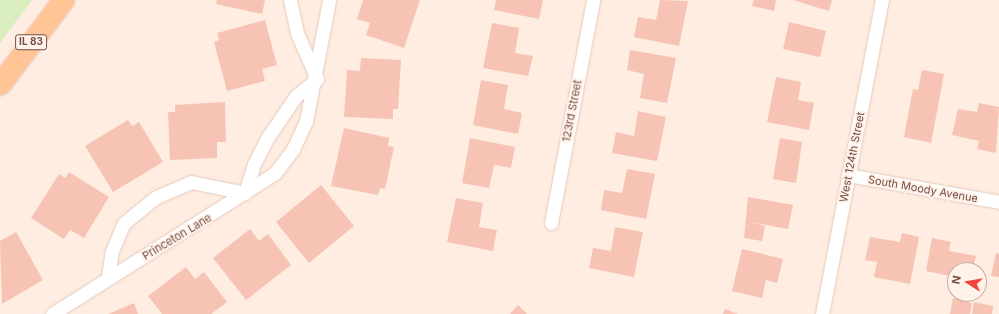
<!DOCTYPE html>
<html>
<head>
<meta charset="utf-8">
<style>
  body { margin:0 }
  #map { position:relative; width:999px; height:314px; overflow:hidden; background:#feede0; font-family:Inter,sans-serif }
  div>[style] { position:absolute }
  .green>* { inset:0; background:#d9edbe }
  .building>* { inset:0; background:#f6c3b5 }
  .roads { filter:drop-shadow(0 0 1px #e5c9be) drop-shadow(0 0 1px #e5c9be) }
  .minor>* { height:13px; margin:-6.5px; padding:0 6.5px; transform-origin:6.5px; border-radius:6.5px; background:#fff }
  .primary>* { height:21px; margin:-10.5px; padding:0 10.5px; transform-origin:10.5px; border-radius:10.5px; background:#ffc597 }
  span { translate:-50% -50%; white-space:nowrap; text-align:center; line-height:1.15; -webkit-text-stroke:4px #fff2e9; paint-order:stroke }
  .shield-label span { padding:1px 3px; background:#fff2e9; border:1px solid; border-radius:3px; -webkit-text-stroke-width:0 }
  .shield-label { font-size:10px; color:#774e45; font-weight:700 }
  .street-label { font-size:11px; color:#774e45 }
  .north { position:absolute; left:947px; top:262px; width:40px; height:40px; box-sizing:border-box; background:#fff2e9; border:1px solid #c9b0a7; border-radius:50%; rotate:282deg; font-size:11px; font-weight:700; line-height:16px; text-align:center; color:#774e45 }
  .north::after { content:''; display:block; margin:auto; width:14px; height:18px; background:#f44139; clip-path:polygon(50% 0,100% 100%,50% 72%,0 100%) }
</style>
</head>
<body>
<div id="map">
  <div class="green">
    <i style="clip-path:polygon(0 0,32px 0,0 43px)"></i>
  </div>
  <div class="building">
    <i style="clip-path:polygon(217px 0,265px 0,262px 14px,216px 4px)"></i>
    <i style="clip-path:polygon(363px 0,420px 0,404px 48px,366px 35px,370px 23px,357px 19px)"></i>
    <i style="clip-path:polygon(496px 0,543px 0,539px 19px,494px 10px)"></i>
    <i style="clip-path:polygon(660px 0,688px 1px,679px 46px,634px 37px,638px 17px,656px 20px)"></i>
    <i style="clip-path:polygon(754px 0,776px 0,774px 11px,752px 6px)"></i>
    <i style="clip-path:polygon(793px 0,832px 0,829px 11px)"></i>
    <i style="clip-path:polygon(265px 20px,277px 65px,262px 69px,265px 81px,227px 91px,214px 42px,219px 40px,217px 33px)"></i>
    <i style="clip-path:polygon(789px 22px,826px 31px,820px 57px,783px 49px)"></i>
    <i style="clip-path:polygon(492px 23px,519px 28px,515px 53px,533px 56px,528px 76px,483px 68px)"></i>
    <i style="clip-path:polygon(630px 50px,676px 58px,667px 103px,640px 98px,644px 74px,627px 70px)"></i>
    <i style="clip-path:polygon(361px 58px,401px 60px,398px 109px,393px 109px,393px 119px,344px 117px,347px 70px,360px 71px)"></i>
    <i style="clip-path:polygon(922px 70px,944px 74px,931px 143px,904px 137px,913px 89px,918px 90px)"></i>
    <i style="clip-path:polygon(776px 77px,801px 82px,798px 100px,814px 103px,809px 130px,767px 122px)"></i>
    <i style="clip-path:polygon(481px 80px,508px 85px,504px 109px,522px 113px,518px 134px,473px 125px)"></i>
    <i style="clip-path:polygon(225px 102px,226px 142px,217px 142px,217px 158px,170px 160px,168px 112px,175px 112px,175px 105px)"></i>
    <i style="clip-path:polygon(979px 103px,999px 107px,996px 153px,977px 149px,979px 141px,952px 135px,958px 109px,977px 112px)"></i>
    <i style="clip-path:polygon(638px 111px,666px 117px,657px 161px,612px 153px,616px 132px,634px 136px)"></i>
    <i style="clip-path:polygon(128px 120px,132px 126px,139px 122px,163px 162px,113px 192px,85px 146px)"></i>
    <i style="clip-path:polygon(344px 128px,389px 138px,388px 146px,394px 147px,385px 189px,380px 188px,378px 195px,331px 186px)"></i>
    <i style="clip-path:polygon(470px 138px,515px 147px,511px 168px,494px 165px,489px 188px,462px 183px)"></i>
    <i style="clip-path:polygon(780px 138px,802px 142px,796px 183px,773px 179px)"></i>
    <i style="clip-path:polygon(627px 169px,655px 174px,646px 219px,601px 210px,604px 190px,622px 193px)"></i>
    <i style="clip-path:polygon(69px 172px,109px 197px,84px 238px,70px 230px,64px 239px,31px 218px,59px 174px,65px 178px)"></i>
    <i style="clip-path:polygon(321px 185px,354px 226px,309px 263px,276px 222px)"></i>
    <i style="clip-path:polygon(748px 197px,793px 205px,788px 229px,750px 222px,765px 226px,762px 241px,744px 238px)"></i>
    <i style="clip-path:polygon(456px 198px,483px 203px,479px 227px,497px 230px,493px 251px,447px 242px)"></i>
    <i style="clip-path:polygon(615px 227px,643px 232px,634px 277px,589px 268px,593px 248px,611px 251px)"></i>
    <i style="clip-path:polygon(250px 229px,259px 241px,268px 234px,291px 265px,246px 300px,213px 258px)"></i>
    <i style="clip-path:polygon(16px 232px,43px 280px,2px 304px,0 241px)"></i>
    <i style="clip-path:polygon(902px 233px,919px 237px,910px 284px,874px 277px,877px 262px,865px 260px,870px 237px,900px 242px)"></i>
    <i style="clip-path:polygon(932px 238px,951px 242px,949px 251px,976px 256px,973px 270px,955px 270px,955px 277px,926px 271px)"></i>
    <i style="clip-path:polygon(742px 249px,783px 259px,777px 283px,766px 280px,762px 298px,732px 291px)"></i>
    <i style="clip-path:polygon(996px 253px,999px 254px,999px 277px,991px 276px)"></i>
    <i style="clip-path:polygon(186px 267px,195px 279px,204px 272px,227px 302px,211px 314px,162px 314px,148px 296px)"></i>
    <i style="clip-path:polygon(953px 298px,972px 303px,970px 314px,950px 314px)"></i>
    <i style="clip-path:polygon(974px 302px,993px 306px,992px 314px,972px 314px)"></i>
    <i style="clip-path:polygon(134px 303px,138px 314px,108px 314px)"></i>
    <i style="clip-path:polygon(518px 305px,527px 314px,510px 314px)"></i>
    <i style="clip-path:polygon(725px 309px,738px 314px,723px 314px)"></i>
  </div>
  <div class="roads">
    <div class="minor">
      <i style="left:848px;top:175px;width:153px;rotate:10.1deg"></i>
      <i style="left:551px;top:223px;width:227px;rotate:-79.3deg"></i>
      <i style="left:108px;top:278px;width:27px;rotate:-82deg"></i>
      <i style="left:112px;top:251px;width:30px;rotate:-67deg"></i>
      <i style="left:124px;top:223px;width:41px;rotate:-39.1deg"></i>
      <i style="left:156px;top:197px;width:38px;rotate:-23deg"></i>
      <i style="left:191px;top:182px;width:55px;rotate:11.5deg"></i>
      <i style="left:245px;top:193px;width:30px;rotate:-73deg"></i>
      <i style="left:254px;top:164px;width:30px;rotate:-63deg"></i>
      <i style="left:268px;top:137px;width:50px;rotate:-55.7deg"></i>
      <i style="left:296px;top:96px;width:27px;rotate:-39deg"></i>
      <i style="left:317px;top:79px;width:50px;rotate:-113.5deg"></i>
      <i style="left:297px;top:33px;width:34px;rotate:-102deg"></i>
      <i style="left:52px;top:314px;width:264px;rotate:-32.3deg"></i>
      <i style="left:275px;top:173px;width:30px;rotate:-53deg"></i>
      <i style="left:293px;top:149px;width:31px;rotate:-65deg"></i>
      <i style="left:306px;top:121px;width:123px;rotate:-79.2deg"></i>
      <i style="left:822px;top:314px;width:320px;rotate:-79.2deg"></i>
    </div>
    <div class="primary">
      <i style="left:0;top:84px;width:105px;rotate:-53.1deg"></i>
    </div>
  </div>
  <div class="shield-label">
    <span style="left:31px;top:42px">IL 83</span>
  </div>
  <div class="street-label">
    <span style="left:572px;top:111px;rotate:-79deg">123rd Street</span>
    <span style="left:852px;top:157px;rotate:-79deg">West 124th Street</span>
    <span style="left:923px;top:189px;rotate:10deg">South Moody Avenue</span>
    <span style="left:177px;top:237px;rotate:-31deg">Princeton Lane</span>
  </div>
  <div class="north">N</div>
</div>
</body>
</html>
